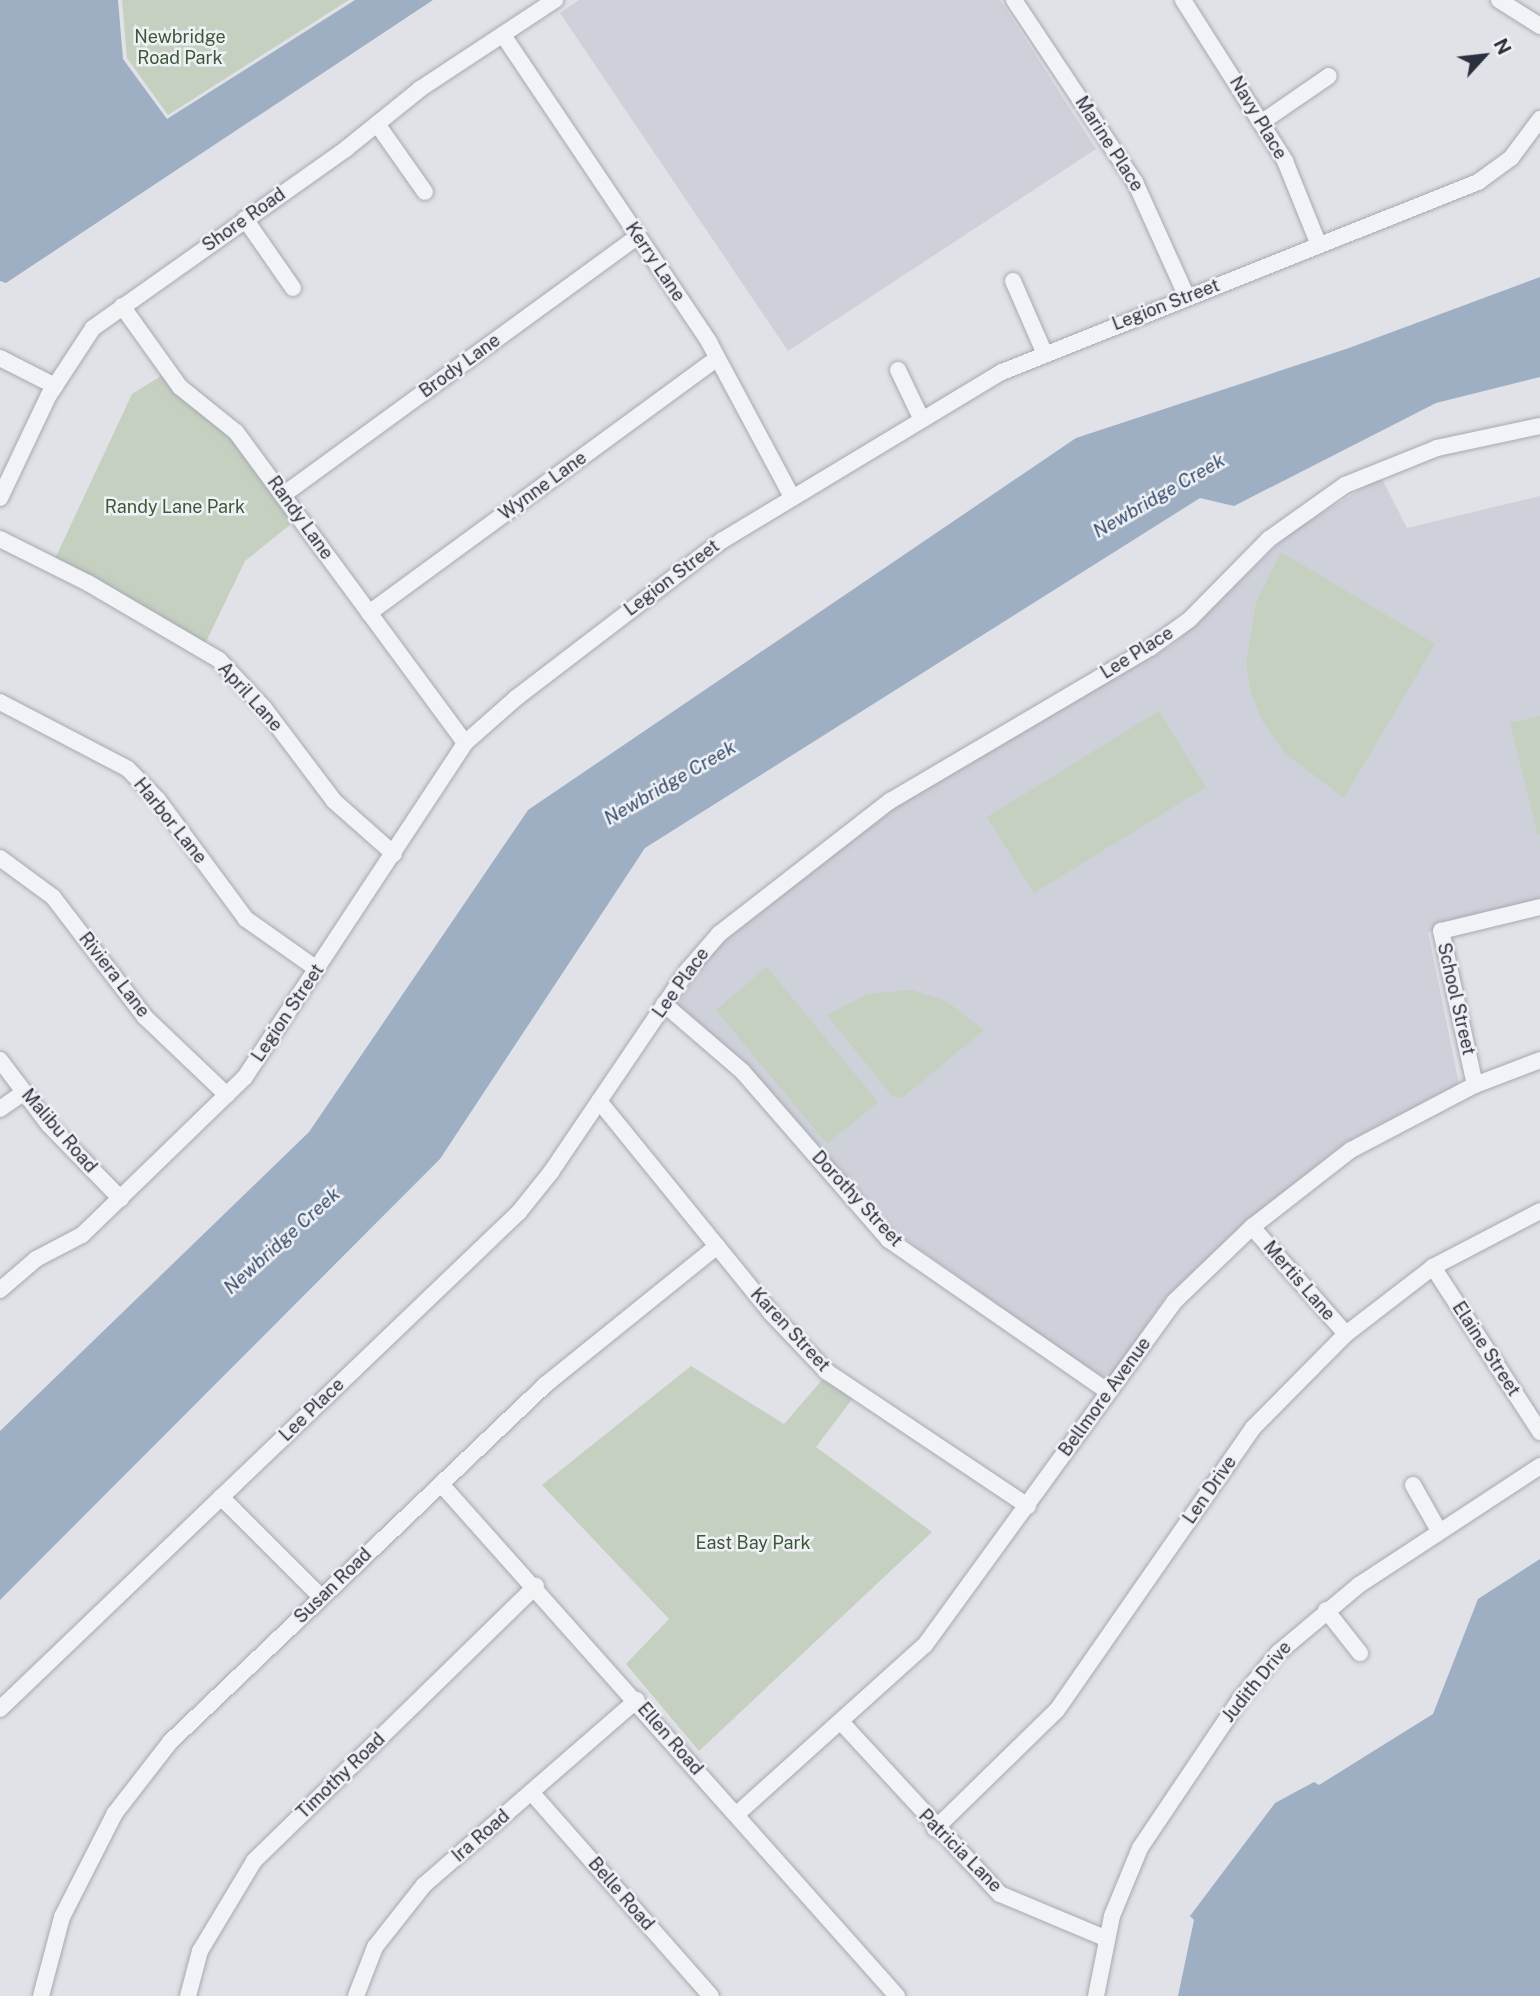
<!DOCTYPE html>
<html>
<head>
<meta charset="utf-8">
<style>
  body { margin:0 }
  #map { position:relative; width:1540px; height:1996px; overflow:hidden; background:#e0e2e7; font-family:"Public Sans",sans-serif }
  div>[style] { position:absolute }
  .built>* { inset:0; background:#ced1d9 }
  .green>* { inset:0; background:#c5d0c1 }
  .water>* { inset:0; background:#9eafc4 }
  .roads { filter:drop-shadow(0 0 2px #a6a9b1) drop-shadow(0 0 2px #a6a9b1) }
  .minor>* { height:16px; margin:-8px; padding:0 8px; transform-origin:8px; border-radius:8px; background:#f2f3f6 }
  span { translate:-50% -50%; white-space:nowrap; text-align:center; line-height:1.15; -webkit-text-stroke:5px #eff1f5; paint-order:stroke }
  .park-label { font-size:18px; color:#3d5738 }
  .street-label { font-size:18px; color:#2a303d }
  .water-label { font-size:19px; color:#384d6d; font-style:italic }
  .north { position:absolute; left:1449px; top:21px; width:70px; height:70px; -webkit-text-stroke:5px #eff1f5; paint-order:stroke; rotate:63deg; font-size:19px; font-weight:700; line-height:28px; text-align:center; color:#2a303d }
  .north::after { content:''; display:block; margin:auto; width:24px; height:32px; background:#2a303d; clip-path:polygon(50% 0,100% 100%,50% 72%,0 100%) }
</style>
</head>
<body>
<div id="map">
  <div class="built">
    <i style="clip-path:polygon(579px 0,1000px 0,1096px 149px,788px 351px,560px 13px)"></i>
    <i style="clip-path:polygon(1381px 477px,1407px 528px,1540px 496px,1540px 900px,1428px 932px,1459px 1084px,1346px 1142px,1240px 1228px,1165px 1298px,1107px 1382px,894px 1231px,748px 1065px,677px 1006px,712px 951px,900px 802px,1173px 645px,1291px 532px)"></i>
  </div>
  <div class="green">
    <i style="clip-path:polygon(122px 0,349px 0,168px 115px,127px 58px)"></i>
    <i style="clip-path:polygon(164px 374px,235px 435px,296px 520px,245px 561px,204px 646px,53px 563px,132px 394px)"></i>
    <i style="clip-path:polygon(1281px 552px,1435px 644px,1344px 798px,1286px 754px,1264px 724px,1251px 694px,1246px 663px,1256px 602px)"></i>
    <i style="clip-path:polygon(1159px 711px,1206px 787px,1034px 893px,987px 817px)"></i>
    <i style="clip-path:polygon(1540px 716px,1540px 834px,1538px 835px,1510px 723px)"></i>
    <i style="clip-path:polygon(767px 967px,878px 1102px,827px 1144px,716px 1010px)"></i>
    <i style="clip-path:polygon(911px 990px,946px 1001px,984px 1030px,903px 1097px,892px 1096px,827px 1015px,867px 994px)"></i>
    <i style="clip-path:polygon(691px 1366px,784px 1424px,822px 1380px,853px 1398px,816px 1447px,932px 1532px,699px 1751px,626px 1664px,669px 1619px,542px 1485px)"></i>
  </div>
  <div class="water">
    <i style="clip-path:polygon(0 0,118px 0,123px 59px,167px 119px,355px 0,433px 0,6px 283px,0 281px)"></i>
    <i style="clip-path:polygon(1540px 277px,1540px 377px,1436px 403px,1234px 506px,1200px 498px,645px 848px,440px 1159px,0 1600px,0 1431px,309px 1132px,528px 810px,1076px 438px,1349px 348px)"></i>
    <i style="clip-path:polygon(1540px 1559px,1540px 1996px,1178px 1996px,1194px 1920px,1190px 1916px,1275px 1803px,1314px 1782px,1319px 1785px,1433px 1714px,1478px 1599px)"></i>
  </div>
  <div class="roads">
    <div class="minor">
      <i style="left:1014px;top:0;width:219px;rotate:56.4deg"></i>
      <i style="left:1135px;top:182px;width:126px;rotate:65.7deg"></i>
      <i style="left:1183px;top:0;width:191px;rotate:57.6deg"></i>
      <i style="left:1285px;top:161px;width:91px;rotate:68deg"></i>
      <i style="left:1499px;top:0;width:49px;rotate:32.4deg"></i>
      <i style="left:503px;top:35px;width:370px;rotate:56.1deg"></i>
      <i style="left:709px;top:342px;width:176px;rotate:61.8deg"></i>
      <i style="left:1262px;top:122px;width:81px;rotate:-34.5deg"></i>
      <i style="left:377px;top:124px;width:83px;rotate:54.8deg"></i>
      <i style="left:245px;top:219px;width:84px;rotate:55.2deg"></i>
      <i style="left:1013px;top:281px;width:77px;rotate:66.4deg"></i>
      <i style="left:122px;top:306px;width:100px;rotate:54.4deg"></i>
      <i style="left:180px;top:387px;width:72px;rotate:38.8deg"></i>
      <i style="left:236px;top:432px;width:386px;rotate:53.6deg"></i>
      <i style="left:0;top:358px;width:62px;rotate:27deg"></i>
      <i style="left:898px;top:370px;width:55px;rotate:64.4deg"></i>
      <i style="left:283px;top:495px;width:439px;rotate:-36.1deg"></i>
      <i style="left:0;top:498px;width:114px;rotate:-64.6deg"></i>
      <i style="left:49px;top:395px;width:80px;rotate:-56.7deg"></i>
      <i style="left:93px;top:328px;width:311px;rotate:-35.3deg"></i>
      <i style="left:347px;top:148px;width:94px;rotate:-38.9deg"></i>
      <i style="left:420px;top:89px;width:162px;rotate:-33.4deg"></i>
      <i style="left:0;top:539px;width:98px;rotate:26.6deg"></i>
      <i style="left:88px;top:583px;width:152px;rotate:30.4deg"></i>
      <i style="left:219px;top:660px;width:66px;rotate:46.8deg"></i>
      <i style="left:264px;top:708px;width:116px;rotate:53deg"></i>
      <i style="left:334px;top:801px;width:80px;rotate:41.5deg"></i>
      <i style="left:369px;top:613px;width:431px;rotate:-36.2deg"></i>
      <i style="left:0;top:702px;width:144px;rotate:27.6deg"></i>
      <i style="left:128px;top:769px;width:43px;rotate:45.9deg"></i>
      <i style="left:158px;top:800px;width:148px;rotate:53.5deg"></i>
      <i style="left:246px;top:919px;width:87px;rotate:35.2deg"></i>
      <i style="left:0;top:858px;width:66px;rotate:36.3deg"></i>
      <i style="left:53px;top:897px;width:151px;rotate:52.5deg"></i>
      <i style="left:145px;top:1017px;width:113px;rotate:43.6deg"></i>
      <i style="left:664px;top:1004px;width:103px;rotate:40.7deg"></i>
      <i style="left:742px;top:1071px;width:224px;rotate:49deg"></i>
      <i style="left:889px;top:1240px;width:265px;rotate:34.7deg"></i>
      <i style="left:0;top:1060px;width:81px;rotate:53deg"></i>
      <i style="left:49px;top:1125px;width:103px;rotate:45.8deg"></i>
      <i style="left:1475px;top:1085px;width:158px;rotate:-102.4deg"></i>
      <i style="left:1441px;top:931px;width:102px;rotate:-13.6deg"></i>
      <i style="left:599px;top:1101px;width:274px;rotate:50.9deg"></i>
      <i style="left:772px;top:1314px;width:79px;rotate:46.5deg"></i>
      <i style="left:826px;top:1371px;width:243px;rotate:33.8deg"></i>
      <i style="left:0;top:1109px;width:29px;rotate:-35deg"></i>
      <i style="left:1252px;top:1227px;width:142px;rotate:48.7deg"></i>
      <i style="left:1433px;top:1267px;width:197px;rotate:57deg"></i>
      <i style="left:0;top:1290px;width:48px;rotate:-40.7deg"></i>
      <i style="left:36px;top:1259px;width:52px;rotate:-27.6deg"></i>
      <i style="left:82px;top:1235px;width:227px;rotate:-44.1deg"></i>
      <i style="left:245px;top:1077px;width:400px;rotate:-56.6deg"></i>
      <i style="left:465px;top:743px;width:68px;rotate:-41.4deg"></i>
      <i style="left:516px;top:698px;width:260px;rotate:-37.4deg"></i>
      <i style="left:723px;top:540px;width:326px;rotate:-31.1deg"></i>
      <i style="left:1002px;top:372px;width:513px;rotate:-21.76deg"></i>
      <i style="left:1478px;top:182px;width:41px;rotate:-36deg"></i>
      <i style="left:1511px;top:158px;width:49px;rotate:-53.4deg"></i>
      <i style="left:441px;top:1484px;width:686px;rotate:48.31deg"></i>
      <i style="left:1413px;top:1485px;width:53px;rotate:60.5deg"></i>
      <i style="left:221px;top:1497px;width:141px;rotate:45deg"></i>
      <i style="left:1326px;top:1610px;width:55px;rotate:51.7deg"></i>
      <i style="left:0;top:1709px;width:719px;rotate:-43.76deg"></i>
      <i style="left:519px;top:1212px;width:51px;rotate:-51.3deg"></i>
      <i style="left:551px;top:1172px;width:243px;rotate:-55.9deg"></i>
      <i style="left:687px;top:971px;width:49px;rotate:-49.1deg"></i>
      <i style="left:719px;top:934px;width:217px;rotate:-37.9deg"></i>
      <i style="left:890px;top:801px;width:302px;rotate:-30.5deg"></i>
      <i style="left:1150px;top:648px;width:48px;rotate:-35.7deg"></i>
      <i style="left:1189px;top:620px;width:114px;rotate:-45.4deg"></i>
      <i style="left:1269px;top:539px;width:93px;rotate:-35.4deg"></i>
      <i style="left:1345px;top:485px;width:99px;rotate:-21.9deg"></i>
      <i style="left:1437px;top:448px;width:105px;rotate:-12.1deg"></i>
      <i style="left:842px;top:1723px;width:233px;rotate:47.3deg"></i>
      <i style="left:1000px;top:1894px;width:116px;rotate:22.8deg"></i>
      <i style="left:531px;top:1792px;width:272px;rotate:48.6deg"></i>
      <i style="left:737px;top:1814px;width:253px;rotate:-42deg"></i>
      <i style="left:925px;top:1645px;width:425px;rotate:-54deg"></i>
      <i style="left:1175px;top:1301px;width:107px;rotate:-43.9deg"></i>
      <i style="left:1252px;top:1227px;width:125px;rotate:-37.9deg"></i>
      <i style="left:1351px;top:1150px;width:140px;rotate:-27.7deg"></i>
      <i style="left:1475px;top:1085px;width:70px;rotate:-21deg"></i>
      <i style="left:935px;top:1829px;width:170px;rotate:-44.3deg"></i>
      <i style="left:1057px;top:1710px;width:343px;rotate:-55.2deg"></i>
      <i style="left:1253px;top:1428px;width:132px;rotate:-45.3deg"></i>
      <i style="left:1346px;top:1334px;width:110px;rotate:-37.6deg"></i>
      <i style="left:1433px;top:1267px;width:121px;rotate:-27.6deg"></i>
      <i style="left:41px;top:1996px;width:82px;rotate:-75.1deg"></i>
      <i style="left:62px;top:1917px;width:117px;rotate:-63deg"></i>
      <i style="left:115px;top:1813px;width:90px;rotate:-52.2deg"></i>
      <i style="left:170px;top:1742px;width:518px;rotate:-43.59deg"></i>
      <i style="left:545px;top:1385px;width:221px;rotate:-38.9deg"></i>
      <i style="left:188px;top:1996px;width:47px;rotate:-75.1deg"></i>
      <i style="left:200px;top:1951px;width:105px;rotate:-59deg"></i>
      <i style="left:254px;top:1861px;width:394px;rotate:-44.3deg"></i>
      <i style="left:356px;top:1996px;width:53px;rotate:-68.8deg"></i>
      <i style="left:375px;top:1947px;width:79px;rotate:-51.7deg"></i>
      <i style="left:424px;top:1885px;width:282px;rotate:-41deg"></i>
      <i style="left:1096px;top:1996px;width:82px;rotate:-78.7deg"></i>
      <i style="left:1112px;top:1916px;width:74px;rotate:-67.6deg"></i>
      <i style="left:1140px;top:1848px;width:179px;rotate:-56.1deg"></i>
      <i style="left:1240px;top:1699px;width:60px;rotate:-50.4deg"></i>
      <i style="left:1278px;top:1653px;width:106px;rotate:-40deg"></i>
      <i style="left:1359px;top:1585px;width:217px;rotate:-33.3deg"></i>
    </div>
  </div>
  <div class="park-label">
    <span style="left:180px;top:48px">Newbridge<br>Road Park</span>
    <span style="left:175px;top:507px">Randy Lane Park</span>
    <span style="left:753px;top:1543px">East Bay Park</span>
  </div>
  <div class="street-label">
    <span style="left:1258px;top:118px;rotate:59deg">Navy Place</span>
    <span style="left:1109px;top:144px;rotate:57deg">Marine Place</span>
    <span style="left:244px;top:220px;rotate:-35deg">Shore Road</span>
    <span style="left:655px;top:262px;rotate:56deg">Kerry Lane</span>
    <span style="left:1166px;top:305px;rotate:-21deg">Legion Street</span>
    <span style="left:460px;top:366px;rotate:-36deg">Brody Lane</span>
    <span style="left:543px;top:486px;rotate:-36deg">Wynne Lane</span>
    <span style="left:300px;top:518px;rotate:54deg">Randy Lane</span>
    <span style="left:672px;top:578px;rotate:-37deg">Legion Street</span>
    <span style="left:1137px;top:653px;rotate:-32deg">Lee Place</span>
    <span style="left:250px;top:697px;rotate:48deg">April Lane</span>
    <span style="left:170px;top:821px;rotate:51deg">Harbor Lane</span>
    <span style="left:114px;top:975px;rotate:52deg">Riviera Lane</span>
    <span style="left:681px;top:983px;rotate:-54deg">Lee Place</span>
    <span style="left:1456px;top:999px;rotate:77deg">School Street</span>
    <span style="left:288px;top:1013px;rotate:-56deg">Legion Street</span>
    <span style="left:59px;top:1131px;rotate:49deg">Malibu Road</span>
    <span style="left:857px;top:1199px;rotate:47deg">Dorothy Street</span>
    <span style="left:1299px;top:1281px;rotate:49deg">Mertis Lane</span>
    <span style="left:790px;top:1330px;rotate:47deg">Karen Street</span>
    <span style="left:1486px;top:1349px;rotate:57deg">Elaine Street</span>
    <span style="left:1105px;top:1397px;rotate:-54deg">Bellmore Avenue</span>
    <span style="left:312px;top:1410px;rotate:-44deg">Lee Place</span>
    <span style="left:1210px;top:1490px;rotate:-55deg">Len Drive</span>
    <span style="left:333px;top:1586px;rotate:-44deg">Susan Road</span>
    <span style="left:1257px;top:1682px;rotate:-51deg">Judith Drive</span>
    <span style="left:670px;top:1739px;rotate:49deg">Ellen Road</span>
    <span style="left:341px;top:1776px;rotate:-44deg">Timothy Road</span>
    <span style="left:481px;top:1836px;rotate:-41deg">Ira Road</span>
    <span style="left:960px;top:1851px;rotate:45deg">Patricia Lane</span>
    <span style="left:621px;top:1894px;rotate:49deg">Belle Road</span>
  </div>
  <div class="water-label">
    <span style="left:1159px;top:496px;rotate:-30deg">Newbridge Creek</span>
    <span style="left:670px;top:783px;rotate:-30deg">Newbridge Creek</span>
    <span style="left:282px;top:1241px;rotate:-42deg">Newbridge Creek</span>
  </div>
  <div class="north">N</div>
</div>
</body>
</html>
